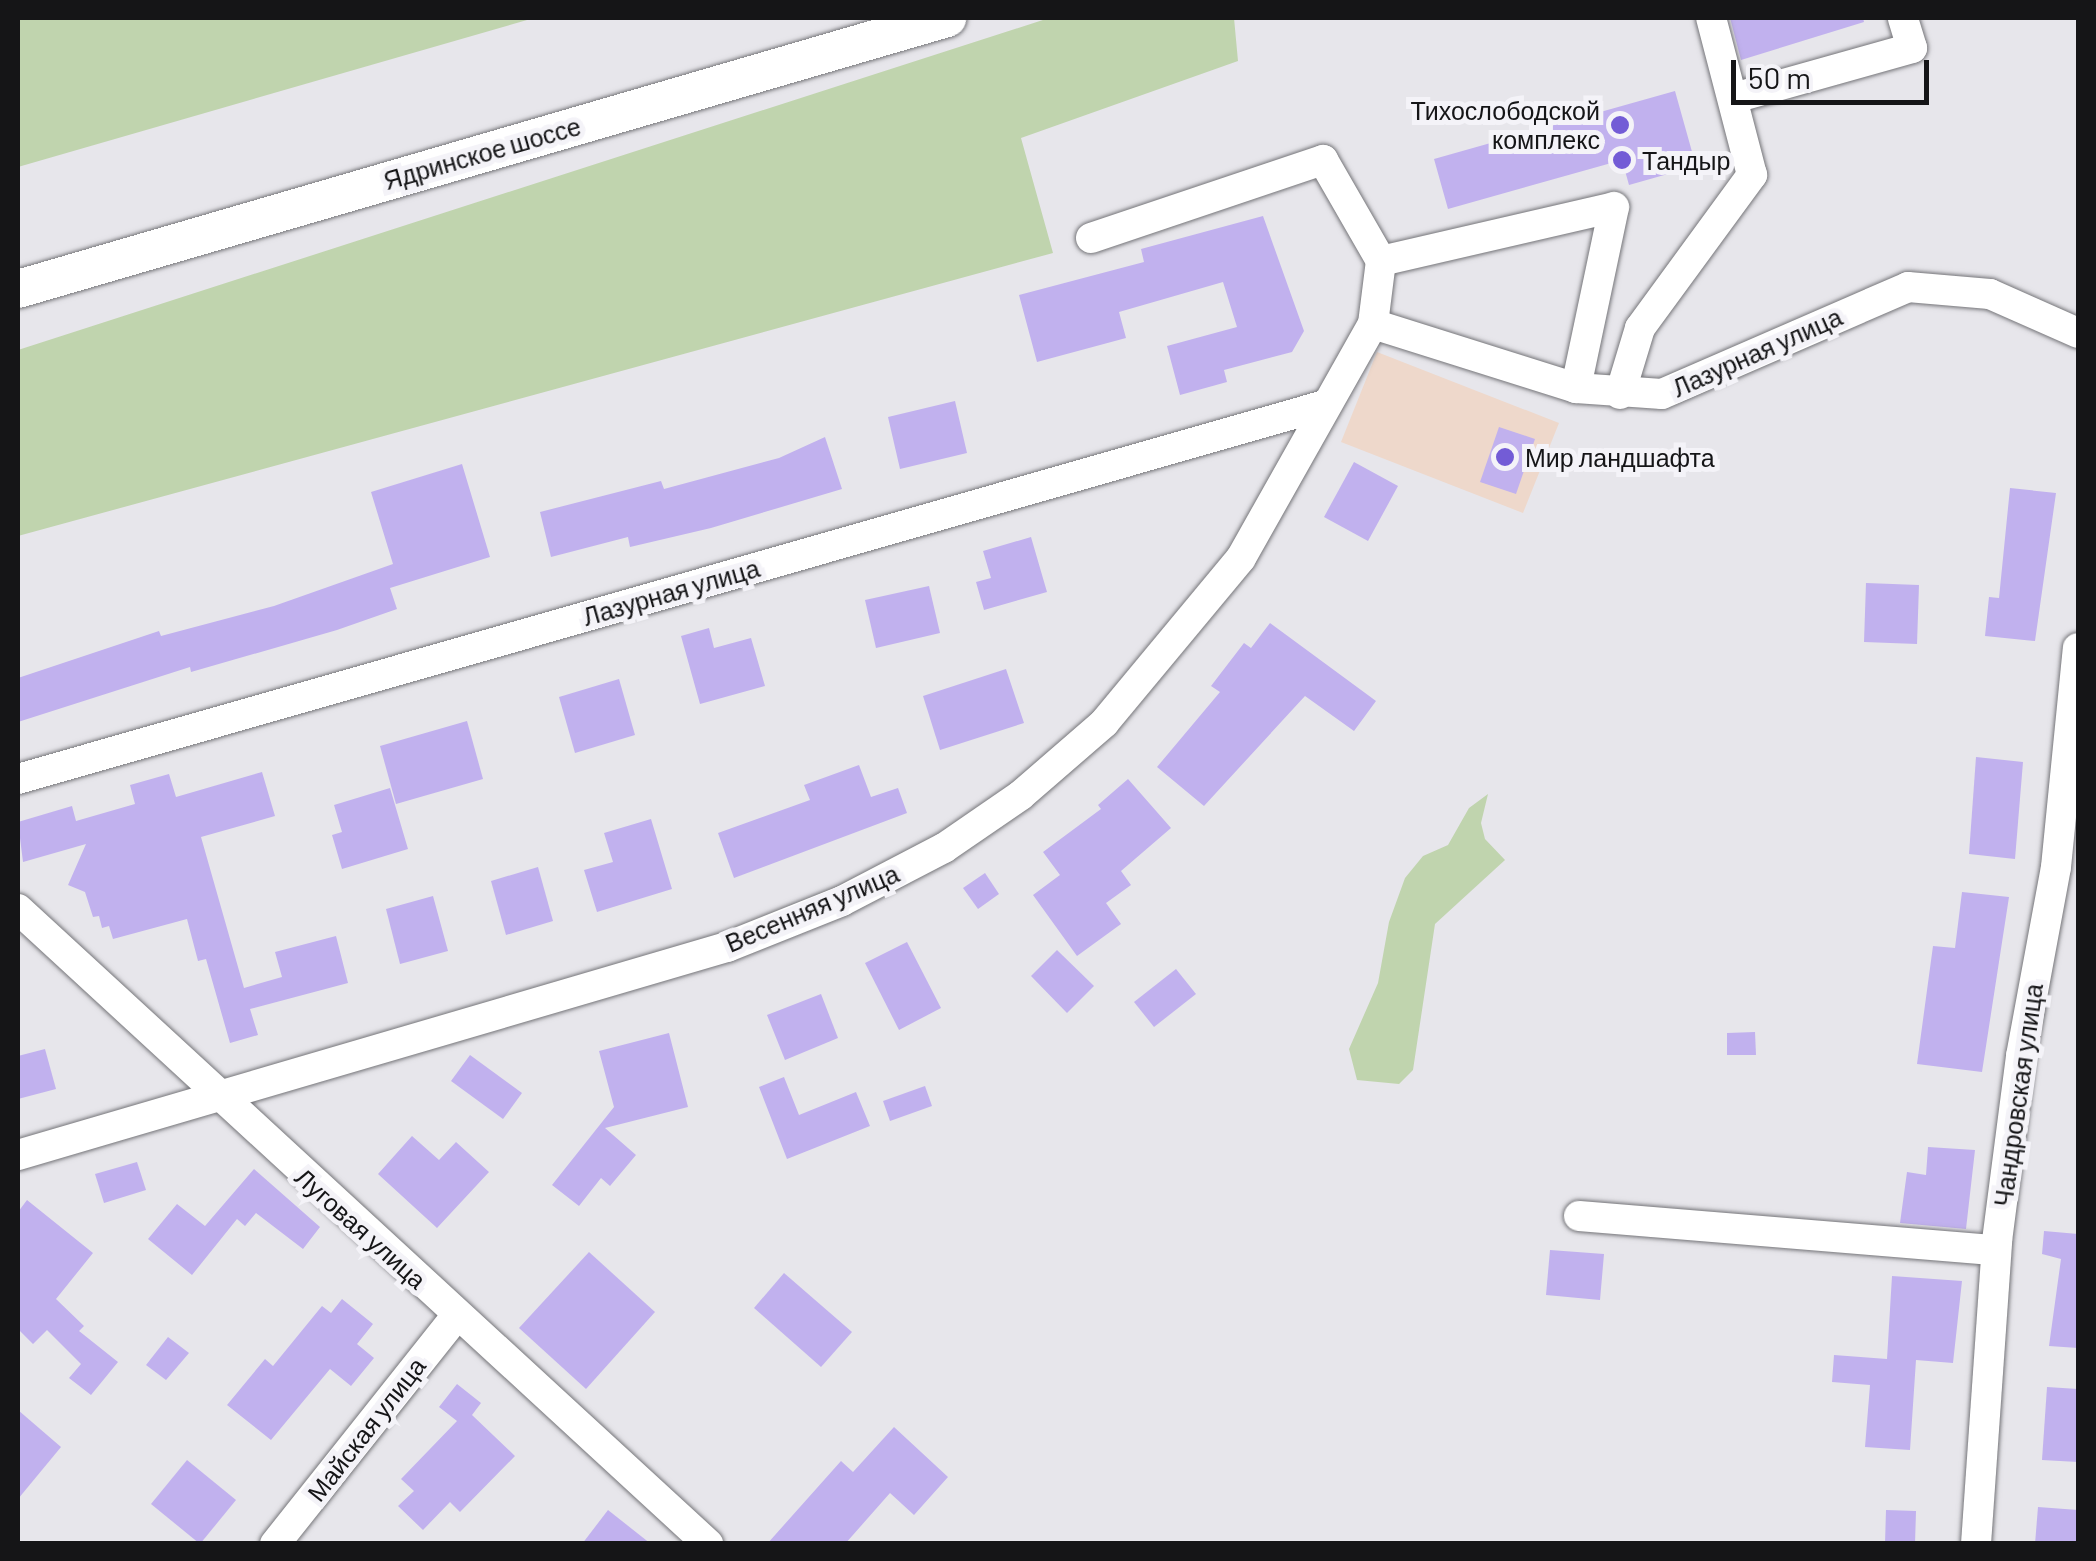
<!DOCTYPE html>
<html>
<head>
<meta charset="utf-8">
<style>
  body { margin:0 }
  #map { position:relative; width:2096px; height:1561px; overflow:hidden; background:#e7e6eb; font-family:Barlow,sans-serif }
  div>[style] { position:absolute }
  .commercial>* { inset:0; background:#eed8cb }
  .green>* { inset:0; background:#c0d4ae }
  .building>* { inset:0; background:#c1b1ee }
  .roads { filter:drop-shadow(0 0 2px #757579) drop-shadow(0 0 2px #757579) }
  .minor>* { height:30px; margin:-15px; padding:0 15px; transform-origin:15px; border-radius:15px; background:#fff }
  .major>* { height:38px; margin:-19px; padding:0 19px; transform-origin:19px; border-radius:19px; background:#fff }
  .dots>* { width:28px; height:28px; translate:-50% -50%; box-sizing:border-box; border:5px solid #f4f3f8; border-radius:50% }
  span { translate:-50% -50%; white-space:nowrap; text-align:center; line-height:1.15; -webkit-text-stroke:10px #f4f3f8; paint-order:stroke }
  .poi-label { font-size:25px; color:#151517 }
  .right { translate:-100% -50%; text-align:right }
  .left { translate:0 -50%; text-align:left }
  .street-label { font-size:25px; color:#151517 }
  .frame { position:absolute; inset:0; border:20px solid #151517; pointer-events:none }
  .scale { position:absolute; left:1731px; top:60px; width:198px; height:45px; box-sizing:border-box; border:5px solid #151517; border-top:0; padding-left:12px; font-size:30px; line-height:35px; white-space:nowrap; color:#151517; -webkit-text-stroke:8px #f4f3f8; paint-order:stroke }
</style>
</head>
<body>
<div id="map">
  <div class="commercial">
    <i style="clip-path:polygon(1377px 352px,1559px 423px,1523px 513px,1341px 442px)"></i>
  </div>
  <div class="green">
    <i style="clip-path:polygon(18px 18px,534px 18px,18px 167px)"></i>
    <i style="clip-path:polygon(1049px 18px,1234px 18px,1238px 61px,1021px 138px,1053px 253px,18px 536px,18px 350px)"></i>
    <i style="clip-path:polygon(1488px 794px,1481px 823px,1485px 839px,1505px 860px,1435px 924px,1413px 1070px,1399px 1084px,1357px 1080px,1349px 1049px,1378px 983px,1389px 922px,1405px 878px,1423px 856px,1448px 845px,1469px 808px)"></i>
  </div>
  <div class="building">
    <i style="clip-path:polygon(1730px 18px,1863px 18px,1864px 22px,1741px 60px)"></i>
    <i style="clip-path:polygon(1675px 91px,1696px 166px,1629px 185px,1622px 160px,1448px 209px,1434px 159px)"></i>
    <i style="clip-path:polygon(1263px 216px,1304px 331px,1292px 352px,1224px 370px,1227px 382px,1180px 395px,1167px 346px,1237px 327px,1223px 282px,1119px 312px,1126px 338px,1037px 362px,1019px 295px,1144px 262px,1141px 249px)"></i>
    <i style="clip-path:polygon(955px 401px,967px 453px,900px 469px,888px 417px)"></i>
    <i style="clip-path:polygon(1499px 427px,1535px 439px,1516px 494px,1480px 482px)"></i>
    <i style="clip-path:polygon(825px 437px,842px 489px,711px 528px,630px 547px,628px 537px,551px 557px,540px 512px,661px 481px,664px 489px,779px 458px)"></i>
    <i style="clip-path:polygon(1354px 462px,1398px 486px,1368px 541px,1324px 517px)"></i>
    <i style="clip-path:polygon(462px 464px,490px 557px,390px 588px,397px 609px,337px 630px,191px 672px,190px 667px,18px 722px,18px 678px,159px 631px,161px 636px,274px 606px,393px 564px,371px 492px)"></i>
    <i style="clip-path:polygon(2010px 488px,2056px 493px,2035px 641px,1985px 636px,1989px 597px,1999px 598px)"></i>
    <i style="clip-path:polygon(1031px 537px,1047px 592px,984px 610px,976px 582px,991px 578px,983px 551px)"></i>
    <i style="clip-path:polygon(1866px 583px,1919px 585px,1917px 644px,1864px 642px)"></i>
    <i style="clip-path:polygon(929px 586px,940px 633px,876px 648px,865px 600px)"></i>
    <i style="clip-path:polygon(1270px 623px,1376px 701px,1354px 731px,1305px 696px,1204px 806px,1157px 767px,1220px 692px,1211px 686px,1244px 643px,1251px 648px)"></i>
    <i style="clip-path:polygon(709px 628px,714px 648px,751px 638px,765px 686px,700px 704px,681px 636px)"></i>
    <i style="clip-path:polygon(1006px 669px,1024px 723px,940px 750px,923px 696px)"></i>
    <i style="clip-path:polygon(619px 679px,635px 735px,575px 753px,559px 697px)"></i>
    <i style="clip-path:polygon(467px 721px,483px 779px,396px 804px,380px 746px)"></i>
    <i style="clip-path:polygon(1976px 757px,2023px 762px,2015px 859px,1969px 854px)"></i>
    <i style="clip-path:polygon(859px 765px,871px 797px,898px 788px,907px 813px,734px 878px,718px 833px,810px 800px,804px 785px)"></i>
    <i style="clip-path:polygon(262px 772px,275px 816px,201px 837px,244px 988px,282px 977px,275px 952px,336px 936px,348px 983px,250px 1009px,258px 1035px,230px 1043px,206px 959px,198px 961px,187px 919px,113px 939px,109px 926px,102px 928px,99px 916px,93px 917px,85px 892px,68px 885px,86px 844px,23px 862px,18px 822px,72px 806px,76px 821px,135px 804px,130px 785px,169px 774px,176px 797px)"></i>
    <i style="clip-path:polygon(1128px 779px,1171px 828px,1121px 871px,1131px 885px,1106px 903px,1121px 924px,1077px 956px,1033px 895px,1060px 875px,1043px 852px,1101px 809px,1098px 805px)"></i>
    <i style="clip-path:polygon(390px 788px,408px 849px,342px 869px,332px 835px,342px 832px,334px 805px)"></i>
    <i style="clip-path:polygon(651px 819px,672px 889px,597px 912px,584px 870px,613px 862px,604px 833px)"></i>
    <i style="clip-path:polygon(538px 867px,553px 921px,506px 935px,491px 881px)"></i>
    <i style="clip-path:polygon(985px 873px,999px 894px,978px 909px,963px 888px)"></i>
    <i style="clip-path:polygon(1962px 892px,2009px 897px,1982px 1072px,1917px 1064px,1933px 946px,1955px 948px)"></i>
    <i style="clip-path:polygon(433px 896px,448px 951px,400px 964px,386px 909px)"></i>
    <i style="clip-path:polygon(907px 942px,941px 1008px,899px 1030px,865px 963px)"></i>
    <i style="clip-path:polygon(1057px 950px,1094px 986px,1067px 1013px,1031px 976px)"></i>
    <i style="clip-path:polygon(1176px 969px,1196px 994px,1154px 1027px,1134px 1002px)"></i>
    <i style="clip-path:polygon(821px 994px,838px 1038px,785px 1060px,767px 1015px)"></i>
    <i style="clip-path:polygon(1755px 1032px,1756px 1055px,1727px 1055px,1727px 1033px)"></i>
    <i style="clip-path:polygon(669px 1033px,688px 1107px,605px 1128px,636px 1155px,610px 1186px,601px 1178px,579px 1206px,552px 1185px,614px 1107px,599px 1051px)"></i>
    <i style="clip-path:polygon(45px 1049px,56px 1089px,18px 1099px,18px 1056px)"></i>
    <i style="clip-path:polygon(470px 1055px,522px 1093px,503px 1119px,451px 1081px)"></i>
    <i style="clip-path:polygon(784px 1077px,799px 1115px,856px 1092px,870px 1126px,787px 1159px,759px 1087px)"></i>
    <i style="clip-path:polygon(925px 1086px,932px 1106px,890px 1121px,883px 1101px)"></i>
    <i style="clip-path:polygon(412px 1136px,439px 1160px,456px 1142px,489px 1172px,437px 1228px,378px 1174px)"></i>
    <i style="clip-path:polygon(1928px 1147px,1975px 1150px,1966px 1229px,1900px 1223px,1907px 1172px,1926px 1175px)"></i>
    <i style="clip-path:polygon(137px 1162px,146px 1190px,104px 1203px,95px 1174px)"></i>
    <i style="clip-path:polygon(254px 1169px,320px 1227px,303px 1249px,256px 1213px,245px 1226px,237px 1219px,192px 1275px,148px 1239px,177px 1204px,205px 1226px)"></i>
    <i style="clip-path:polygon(27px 1200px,93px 1253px,56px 1299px,84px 1326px,79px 1331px,118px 1362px,91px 1395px,69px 1378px,81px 1364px,47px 1330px,33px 1344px,18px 1329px,18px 1212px)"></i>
    <i style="clip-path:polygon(2044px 1231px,2078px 1234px,2078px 1348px,2049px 1346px,2061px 1259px,2042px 1254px)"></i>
    <i style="clip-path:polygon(1550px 1250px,1604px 1254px,1600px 1300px,1546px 1295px)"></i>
    <i style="clip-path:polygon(589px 1252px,655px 1312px,586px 1389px,519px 1328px)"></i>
    <i style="clip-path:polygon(784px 1273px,852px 1332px,821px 1367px,754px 1308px)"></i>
    <i style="clip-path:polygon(1892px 1276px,1962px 1281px,1953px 1363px,1916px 1360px,1910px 1450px,1865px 1447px,1870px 1385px,1832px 1382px,1834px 1355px,1887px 1359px)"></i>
    <i style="clip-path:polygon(342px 1299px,373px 1324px,357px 1344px,374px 1358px,351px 1386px,330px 1369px,271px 1440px,227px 1405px,265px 1359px,273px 1366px,322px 1306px,331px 1313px)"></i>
    <i style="clip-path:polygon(168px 1337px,189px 1353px,166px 1380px,146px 1365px)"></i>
    <i style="clip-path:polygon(457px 1384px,481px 1403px,472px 1415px,515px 1456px,460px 1512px,450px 1502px,423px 1530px,398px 1506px,414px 1491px,401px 1479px,457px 1421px,439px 1407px)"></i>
    <i style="clip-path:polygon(2047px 1387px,2078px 1389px,2078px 1462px,2042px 1460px)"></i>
    <i style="clip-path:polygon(18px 1410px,61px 1447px,18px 1499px)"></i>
    <i style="clip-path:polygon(894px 1427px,948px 1477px,914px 1515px,890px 1493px,845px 1544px,767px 1544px,841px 1461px,853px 1472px)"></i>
    <i style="clip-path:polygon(187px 1460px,236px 1500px,200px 1544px,151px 1504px)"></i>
    <i style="clip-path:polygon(2038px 1507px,2078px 1510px,2078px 1544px,2035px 1544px)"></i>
    <i style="clip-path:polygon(608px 1510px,651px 1544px,582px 1544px)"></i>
    <i style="clip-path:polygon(1886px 1510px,1916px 1511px,1915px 1544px,1885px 1544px)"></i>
  </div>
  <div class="roads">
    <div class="minor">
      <i style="left:1734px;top:98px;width:185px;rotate:-15.7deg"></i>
      <i style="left:1912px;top:48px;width:31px;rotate:-107deg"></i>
      <i style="left:1091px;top:238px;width:245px;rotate:-18.6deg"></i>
      <i style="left:1323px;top:160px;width:116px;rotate:60.1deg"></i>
      <i style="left:1373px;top:324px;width:213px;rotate:17.5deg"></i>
      <i style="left:1576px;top:388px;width:86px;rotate:4deg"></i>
      <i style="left:1662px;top:394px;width:268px;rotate:-23.5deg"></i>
      <i style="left:1908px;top:287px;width:82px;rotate:4.9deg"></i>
      <i style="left:1990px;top:294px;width:96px;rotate:23.9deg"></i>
      <i style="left:1620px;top:394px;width:69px;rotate:-73.1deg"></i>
      <i style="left:1640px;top:328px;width:190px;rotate:-53.8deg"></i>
      <i style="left:1752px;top:175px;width:162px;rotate:-104.6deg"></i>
      <i style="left:18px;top:779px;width:1359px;rotate:-15.97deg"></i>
      <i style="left:18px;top:909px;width:938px;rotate:42.62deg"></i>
      <i style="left:18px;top:1155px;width:739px;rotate:-16.35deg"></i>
      <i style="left:727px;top:947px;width:124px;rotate:-21.8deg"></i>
      <i style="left:842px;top:901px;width:115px;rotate:-27.5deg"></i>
      <i style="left:944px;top:848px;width:93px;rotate:-34.5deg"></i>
      <i style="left:1021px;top:795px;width:110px;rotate:-40.9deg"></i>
      <i style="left:1104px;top:723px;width:214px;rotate:-50.3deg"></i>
      <i style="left:1241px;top:558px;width:269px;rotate:-60.6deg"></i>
      <i style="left:1373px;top:324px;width:64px;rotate:-82.8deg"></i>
      <i style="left:1381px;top:261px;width:239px;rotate:-13deg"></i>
      <i style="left:1614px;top:207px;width:185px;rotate:101.9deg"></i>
      <i style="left:1579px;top:1216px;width:418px;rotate:4.7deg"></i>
      <i style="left:275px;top:1544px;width:293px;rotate:-51.5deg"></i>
      <i style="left:1976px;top:1544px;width:304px;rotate:-86deg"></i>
      <i style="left:1997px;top:1241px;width:187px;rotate:-82.6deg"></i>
      <i style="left:2021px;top:1056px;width:192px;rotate:-79.5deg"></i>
      <i style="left:2056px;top:867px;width:220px;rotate:-84.3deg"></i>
    </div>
    <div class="major">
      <i style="left:18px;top:289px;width:968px;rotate:-16.26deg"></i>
    </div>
  </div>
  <div class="dots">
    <i style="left:1620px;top:125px;background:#735cd6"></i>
    <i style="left:1622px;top:160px;background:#735cd6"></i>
    <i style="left:1505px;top:457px;background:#735cd6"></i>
  </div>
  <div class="poi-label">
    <span class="right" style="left:1600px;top:125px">Тихослободской<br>комплекс</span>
    <span class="left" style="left:1642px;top:160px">Тандыр</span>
    <span class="left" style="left:1525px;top:457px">Мир ландшафта</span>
  </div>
  <div class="street-label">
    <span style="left:482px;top:153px;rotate:-16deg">Ядринское шоссе</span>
    <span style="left:1757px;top:352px;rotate:-24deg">Лазурная улица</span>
    <span style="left:671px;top:592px;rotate:-16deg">Лазурная улица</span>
    <span style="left:812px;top:908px;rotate:-23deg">Весенняя улица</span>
    <span style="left:2018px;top:1095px;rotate:-82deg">Чандровская улица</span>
    <span style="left:361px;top:1228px;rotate:42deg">Луговая улица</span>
    <span style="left:366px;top:1429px;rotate:-52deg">Майская улица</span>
  </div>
  <div class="frame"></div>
  <div class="scale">50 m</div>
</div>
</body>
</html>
